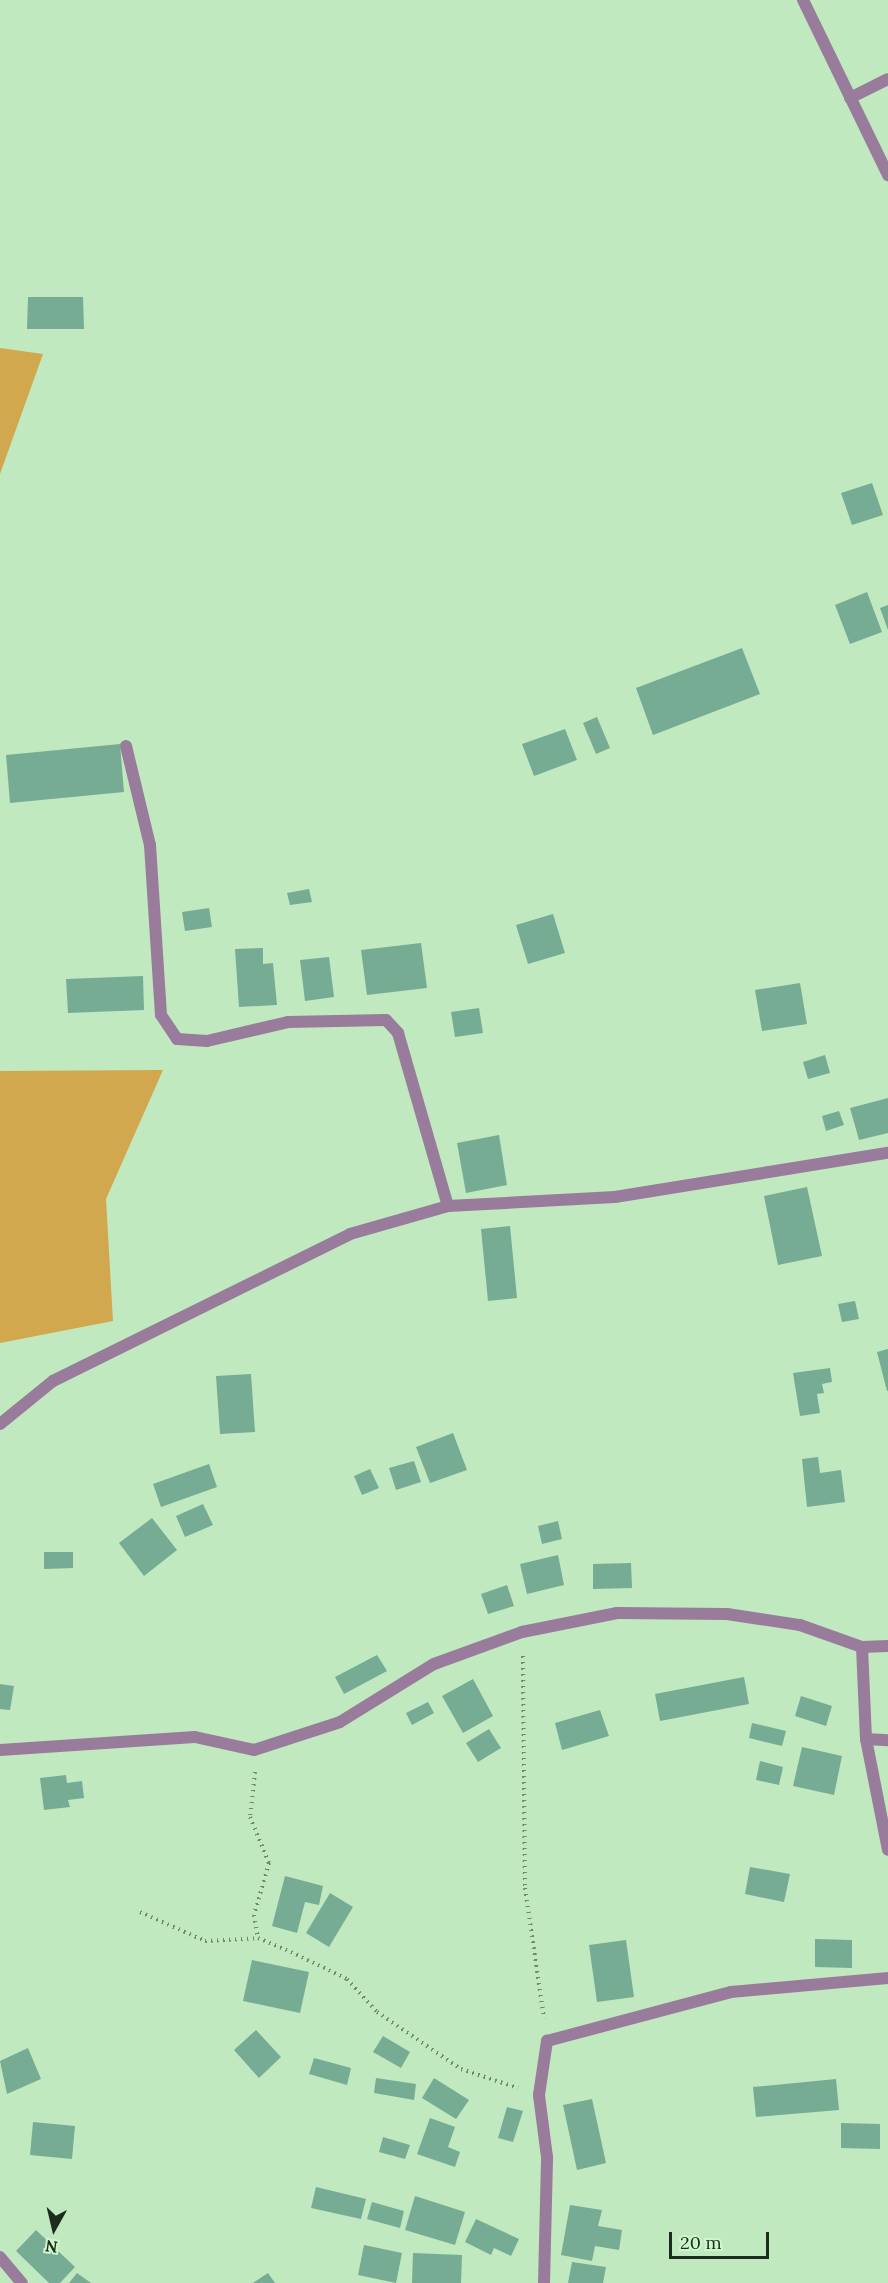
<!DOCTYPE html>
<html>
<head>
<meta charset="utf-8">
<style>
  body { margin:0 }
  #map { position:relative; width:888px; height:2283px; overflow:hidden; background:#c1e9c0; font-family:Lora,serif }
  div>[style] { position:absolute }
  .green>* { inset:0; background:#d2a84f }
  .building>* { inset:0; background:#75ac93 }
  .path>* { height:4px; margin-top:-2px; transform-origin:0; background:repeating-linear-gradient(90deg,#6e8a6e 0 1.5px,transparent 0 6px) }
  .service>* { height:12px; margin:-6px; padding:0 6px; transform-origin:6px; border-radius:6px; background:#997c9b }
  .minor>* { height:12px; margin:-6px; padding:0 6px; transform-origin:6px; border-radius:6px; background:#997c9b }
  span { translate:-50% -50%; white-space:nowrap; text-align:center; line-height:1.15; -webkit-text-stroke:4.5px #cef6cd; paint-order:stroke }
  .north { position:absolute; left:24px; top:2199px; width:60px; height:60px; -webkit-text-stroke:4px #cef6cd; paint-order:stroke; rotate:188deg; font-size:16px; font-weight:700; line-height:24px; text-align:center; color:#1d2c1d }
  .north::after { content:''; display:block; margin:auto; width:21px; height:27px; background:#1d2c1d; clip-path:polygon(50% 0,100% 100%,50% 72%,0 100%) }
  .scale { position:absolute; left:669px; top:2232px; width:100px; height:27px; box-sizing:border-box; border:3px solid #1d2c1d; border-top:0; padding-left:8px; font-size:18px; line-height:21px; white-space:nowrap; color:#1d2c1d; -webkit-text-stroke:4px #cef6cd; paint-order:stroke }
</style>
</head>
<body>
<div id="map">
  <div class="green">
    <i style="clip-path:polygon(0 348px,43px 354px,0 474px)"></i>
    <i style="clip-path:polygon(163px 1070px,106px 1199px,113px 1321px,0 1343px,0 1071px)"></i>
  </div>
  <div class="building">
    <i style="clip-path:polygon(28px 297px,83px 297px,84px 329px,27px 329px)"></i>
    <i style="clip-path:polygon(872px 483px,883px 515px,852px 525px,841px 493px)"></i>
    <i style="clip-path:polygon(867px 592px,882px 632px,850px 644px,835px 605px)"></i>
    <i style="clip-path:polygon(888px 605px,888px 630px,880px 608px)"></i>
    <i style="clip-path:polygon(742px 648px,760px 694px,653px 735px,636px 688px)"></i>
    <i style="clip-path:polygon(597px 717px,610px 748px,596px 754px,583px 723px)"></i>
    <i style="clip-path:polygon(565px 729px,577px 760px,534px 776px,522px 744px)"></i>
    <i style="clip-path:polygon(120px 744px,124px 792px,10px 803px,6px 755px)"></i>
    <i style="clip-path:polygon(309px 889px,312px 902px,290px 905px,287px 893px)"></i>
    <i style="clip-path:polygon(209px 908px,212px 927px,185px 931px,182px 912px)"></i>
    <i style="clip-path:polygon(553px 914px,565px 953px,528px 964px,516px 925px)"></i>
    <i style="clip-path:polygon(421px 943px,427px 988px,367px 995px,361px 950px)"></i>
    <i style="clip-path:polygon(263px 948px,263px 964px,273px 963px,277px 1005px,239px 1007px,235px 949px)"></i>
    <i style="clip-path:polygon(329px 957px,334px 997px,305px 1001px,300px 960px)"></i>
    <i style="clip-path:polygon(143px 976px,144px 1010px,68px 1013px,66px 979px)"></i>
    <i style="clip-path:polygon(800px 983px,807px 1024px,762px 1031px,755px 990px)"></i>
    <i style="clip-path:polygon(479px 1008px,483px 1033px,455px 1037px,451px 1012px)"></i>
    <i style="clip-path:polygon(825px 1055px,830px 1073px,808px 1079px,803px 1062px)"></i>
    <i style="clip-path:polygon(888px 1098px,888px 1133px,859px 1140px,850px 1108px)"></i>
    <i style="clip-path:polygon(839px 1111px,844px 1125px,826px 1131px,822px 1116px)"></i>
    <i style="clip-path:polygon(499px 1135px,507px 1185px,466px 1193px,457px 1143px)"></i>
    <i style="clip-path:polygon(807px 1187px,822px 1256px,778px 1265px,764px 1196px)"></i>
    <i style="clip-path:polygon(510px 1226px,517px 1298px,488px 1301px,481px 1229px)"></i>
    <i style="clip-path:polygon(855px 1301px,859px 1319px,842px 1322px,838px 1304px)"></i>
    <i style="clip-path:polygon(888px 1349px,888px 1391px,887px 1391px,877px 1352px)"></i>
    <i style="clip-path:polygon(830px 1368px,832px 1382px,822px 1384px,824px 1393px,817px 1394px,820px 1413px,800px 1416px,793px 1373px)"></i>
    <i style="clip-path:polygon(251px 1374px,255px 1432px,220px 1434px,216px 1376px)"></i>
    <i style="clip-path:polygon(453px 1433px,467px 1470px,430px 1483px,416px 1447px)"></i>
    <i style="clip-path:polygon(818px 1457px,820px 1473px,841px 1470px,845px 1502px,807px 1507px,802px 1459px)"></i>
    <i style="clip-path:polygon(414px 1461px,421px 1482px,396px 1490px,389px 1468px)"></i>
    <i style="clip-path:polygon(209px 1464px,217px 1487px,161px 1507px,153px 1484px)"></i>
    <i style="clip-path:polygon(370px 1469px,379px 1488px,362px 1495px,354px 1476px)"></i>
    <i style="clip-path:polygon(203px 1504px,213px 1525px,185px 1537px,176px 1516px)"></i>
    <i style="clip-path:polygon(152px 1518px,177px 1550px,144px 1576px,119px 1543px)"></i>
    <i style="clip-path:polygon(558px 1521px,562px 1539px,542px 1544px,538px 1526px)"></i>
    <i style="clip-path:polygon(44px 1552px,73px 1552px,73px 1568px,44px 1569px)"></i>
    <i style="clip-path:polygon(558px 1555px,564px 1585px,527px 1594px,520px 1564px)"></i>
    <i style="clip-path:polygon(631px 1563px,632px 1588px,593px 1589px,593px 1564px)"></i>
    <i style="clip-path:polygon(507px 1585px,514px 1606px,488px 1614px,481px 1594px)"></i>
    <i style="clip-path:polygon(377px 1655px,387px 1671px,344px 1694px,335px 1677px)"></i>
    <i style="clip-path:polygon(744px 1677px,749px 1704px,660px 1721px,655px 1694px)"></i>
    <i style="clip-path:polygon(473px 1679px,493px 1716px,463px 1733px,442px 1696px)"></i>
    <i style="clip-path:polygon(0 1684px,14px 1686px,10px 1710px,0 1709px)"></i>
    <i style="clip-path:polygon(801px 1696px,832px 1706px,826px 1726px,795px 1716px)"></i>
    <i style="clip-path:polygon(428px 1702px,434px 1713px,412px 1725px,406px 1713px)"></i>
    <i style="clip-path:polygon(600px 1710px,609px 1736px,562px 1750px,555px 1723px)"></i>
    <i style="clip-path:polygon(752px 1723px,786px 1731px,782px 1746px,749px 1738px)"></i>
    <i style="clip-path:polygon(489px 1729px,501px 1748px,478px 1762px,466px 1743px)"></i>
    <i style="clip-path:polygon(802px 1747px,842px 1756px,834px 1795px,793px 1786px)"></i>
    <i style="clip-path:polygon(760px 1761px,783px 1767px,779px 1785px,756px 1780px)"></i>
    <i style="clip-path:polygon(66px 1775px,67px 1783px,82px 1781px,84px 1798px,68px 1800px,70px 1807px,44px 1810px,40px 1778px)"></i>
    <i style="clip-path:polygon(750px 1867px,790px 1874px,784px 1902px,745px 1894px)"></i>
    <i style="clip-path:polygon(285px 1876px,323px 1886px,319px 1905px,305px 1902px,297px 1933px,272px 1926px)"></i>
    <i style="clip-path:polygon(330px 1893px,353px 1907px,329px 1947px,306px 1933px)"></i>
    <i style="clip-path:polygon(815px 1939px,852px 1940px,852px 1968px,815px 1967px)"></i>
    <i style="clip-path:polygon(626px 1940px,634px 1997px,597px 2002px,589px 1945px)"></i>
    <i style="clip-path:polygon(252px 1960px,309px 1972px,300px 2013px,243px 2001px)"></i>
    <i style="clip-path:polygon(256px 2030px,281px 2057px,259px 2078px,234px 2050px)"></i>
    <i style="clip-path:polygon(383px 2036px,410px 2052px,401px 2068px,373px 2052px)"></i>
    <i style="clip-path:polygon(28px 2048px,41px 2079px,7px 2094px,0 2061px)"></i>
    <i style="clip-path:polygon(314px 2058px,351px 2068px,347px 2085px,309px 2074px)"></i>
    <i style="clip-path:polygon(376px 2078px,416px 2084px,414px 2100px,374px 2093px)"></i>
    <i style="clip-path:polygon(434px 2078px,469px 2100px,456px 2119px,422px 2098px)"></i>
    <i style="clip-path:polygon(836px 2079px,839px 2110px,756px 2117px,753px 2087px)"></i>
    <i style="clip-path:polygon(592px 2099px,606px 2163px,577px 2170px,563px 2105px)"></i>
    <i style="clip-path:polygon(507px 2107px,523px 2111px,513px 2142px,498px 2138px)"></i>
    <i style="clip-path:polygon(430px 2118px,455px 2127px,448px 2147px,460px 2152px,455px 2167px,417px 2154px)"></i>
    <i style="clip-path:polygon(33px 2122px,75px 2126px,72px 2159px,30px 2155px)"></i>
    <i style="clip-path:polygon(841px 2123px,880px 2124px,880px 2149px,841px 2148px)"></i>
    <i style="clip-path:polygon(383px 2137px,410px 2145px,405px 2159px,379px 2152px)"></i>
    <i style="clip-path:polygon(316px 2187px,366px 2199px,361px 2219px,311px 2208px)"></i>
    <i style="clip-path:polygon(415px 2196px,465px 2212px,455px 2245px,405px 2230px)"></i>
    <i style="clip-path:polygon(372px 2202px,404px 2211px,400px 2228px,367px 2219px)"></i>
    <i style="clip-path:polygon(570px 2205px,602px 2210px,598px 2226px,622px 2230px,619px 2250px,595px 2246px,592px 2261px,561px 2255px)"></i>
    <i style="clip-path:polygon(476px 2219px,519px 2239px,511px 2256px,494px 2248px,491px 2255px,465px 2242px)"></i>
    <i style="clip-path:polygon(36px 2230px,75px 2267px,60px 2283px,49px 2283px,16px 2251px)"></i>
    <i style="clip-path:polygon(364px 2245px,402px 2253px,396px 2283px,358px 2275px)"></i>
    <i style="clip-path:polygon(413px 2253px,462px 2255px,461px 2283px,412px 2283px)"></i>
    <i style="clip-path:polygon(572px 2262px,606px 2267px,603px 2283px,568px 2283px)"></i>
    <i style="clip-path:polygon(77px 2273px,91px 2283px,69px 2283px)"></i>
    <i style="clip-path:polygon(268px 2273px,275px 2283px,253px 2283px)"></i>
  </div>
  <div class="path">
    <i style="left:523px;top:1656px;width:232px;rotate:89.5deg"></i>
    <i style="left:525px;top:1888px;width:132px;rotate:81.7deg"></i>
    <i style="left:255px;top:1772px;width:45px;rotate:96.3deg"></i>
    <i style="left:250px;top:1817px;width:50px;rotate:67.6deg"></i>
    <i style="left:269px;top:1863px;width:54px;rotate:106.1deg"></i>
    <i style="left:254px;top:1915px;width:23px;rotate:80deg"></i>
    <i style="left:140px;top:1912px;width:71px;rotate:24deg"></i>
    <i style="left:205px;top:1941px;width:53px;rotate:-3.2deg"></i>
    <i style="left:258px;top:1938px;width:36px;rotate:23deg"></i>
    <i style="left:291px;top:1952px;width:62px;rotate:25.7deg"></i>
    <i style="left:347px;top:1979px;width:45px;rotate:47.7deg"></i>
    <i style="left:377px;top:2012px;width:102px;rotate:34.2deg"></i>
    <i style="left:461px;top:2069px;width:60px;rotate:18.4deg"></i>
  </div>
  <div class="service">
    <i style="left:126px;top:746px;width:102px;rotate:76.4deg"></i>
    <i style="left:150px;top:845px;width:170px;rotate:86.3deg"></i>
    <i style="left:161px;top:1015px;width:29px;rotate:56deg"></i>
    <i style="left:177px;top:1039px;width:30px;rotate:4deg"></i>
    <i style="left:207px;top:1041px;width:83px;rotate:-13.2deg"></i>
    <i style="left:288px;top:1022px;width:98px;rotate:-1.2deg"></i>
    <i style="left:386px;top:1020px;width:18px;rotate:47deg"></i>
    <i style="left:398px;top:1033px;width:180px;rotate:73.9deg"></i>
  </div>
  <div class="minor">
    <i style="left:803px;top:0;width:195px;rotate:64.1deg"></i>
    <i style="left:850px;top:98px;width:42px;rotate:-26.6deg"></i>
    <i style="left:0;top:1424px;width:68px;rotate:-39.1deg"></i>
    <i style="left:53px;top:1381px;width:331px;rotate:-26.3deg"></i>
    <i style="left:350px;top:1234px;width:102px;rotate:-15.9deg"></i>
    <i style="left:448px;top:1206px;width:167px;rotate:-3.1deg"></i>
    <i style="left:615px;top:1197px;width:277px;rotate:-9.2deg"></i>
    <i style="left:862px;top:1647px;width:92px;rotate:87.5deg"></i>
    <i style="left:866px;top:1739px;width:113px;rotate:78.8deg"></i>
    <i style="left:866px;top:1739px;width:22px;rotate:3deg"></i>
    <i style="left:0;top:1750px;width:195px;rotate:-3.8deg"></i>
    <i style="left:195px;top:1737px;width:60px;rotate:12.4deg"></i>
    <i style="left:254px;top:1750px;width:90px;rotate:-18deg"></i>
    <i style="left:340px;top:1722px;width:110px;rotate:-31.7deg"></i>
    <i style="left:434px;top:1664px;width:94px;rotate:-20deg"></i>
    <i style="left:522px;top:1632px;width:97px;rotate:-11.3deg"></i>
    <i style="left:617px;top:1613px;width:110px;rotate:0.5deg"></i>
    <i style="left:727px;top:1614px;width:74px;rotate:8.6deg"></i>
    <i style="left:800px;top:1625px;width:66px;rotate:19.5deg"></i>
    <i style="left:862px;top:1647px;width:26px;rotate:-2deg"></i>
    <i style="left:0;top:2257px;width:34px;rotate:50deg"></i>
    <i style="left:544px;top:2283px;width:126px;rotate:-88.6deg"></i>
    <i style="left:547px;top:2157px;width:63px;rotate:-97.4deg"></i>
    <i style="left:539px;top:2095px;width:55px;rotate:-81.6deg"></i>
    <i style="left:547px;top:2041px;width:190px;rotate:-14.9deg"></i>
    <i style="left:731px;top:1992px;width:158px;rotate:-5.1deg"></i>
  </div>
  <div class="north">N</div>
  <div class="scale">20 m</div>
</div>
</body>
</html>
